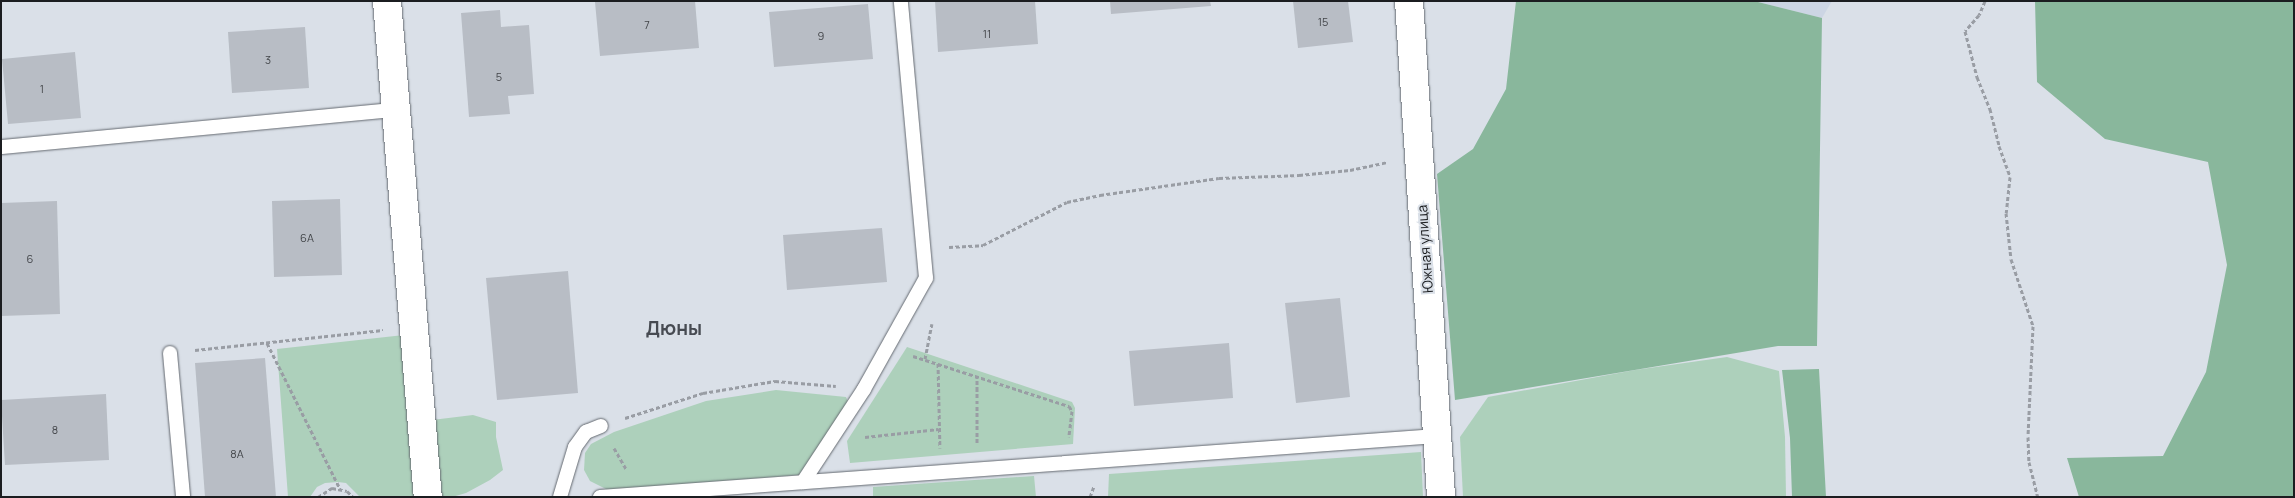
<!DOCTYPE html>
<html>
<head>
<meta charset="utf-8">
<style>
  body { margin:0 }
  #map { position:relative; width:2295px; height:498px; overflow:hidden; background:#dae0e8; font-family:Manrope,sans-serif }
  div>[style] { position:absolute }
  .built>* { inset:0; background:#ccd5e4 }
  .green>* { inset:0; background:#add0bb }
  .forest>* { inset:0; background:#89b79c }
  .building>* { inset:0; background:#b8bdc5 }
  .path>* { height:3px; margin-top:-1.5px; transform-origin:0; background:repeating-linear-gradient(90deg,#999da4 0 4px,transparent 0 6.5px) }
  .roads { filter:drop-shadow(0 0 1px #646970) drop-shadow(0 0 1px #646970) }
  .lane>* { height:14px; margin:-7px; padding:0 7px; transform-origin:7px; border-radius:7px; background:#fff }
  .street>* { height:28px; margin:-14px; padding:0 14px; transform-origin:14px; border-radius:14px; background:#fff }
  span { translate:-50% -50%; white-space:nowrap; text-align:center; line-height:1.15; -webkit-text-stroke:4px #dae0e8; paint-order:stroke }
  .number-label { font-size:11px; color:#424549 }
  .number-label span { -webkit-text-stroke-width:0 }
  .street-label { font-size:14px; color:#1b1d20 }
  .district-label { font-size:19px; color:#474b52; font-weight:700 }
  .frame { position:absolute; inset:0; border:2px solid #1b1d20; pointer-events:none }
</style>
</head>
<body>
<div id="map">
  <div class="built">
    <i style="clip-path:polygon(1754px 1px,1832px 1px,1822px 18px)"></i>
  </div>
  <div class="green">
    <i style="clip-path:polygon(404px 335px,417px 497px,360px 497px,346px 483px,338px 482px,325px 483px,317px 487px,310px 497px,288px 497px,277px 349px)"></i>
    <i style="clip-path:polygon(907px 347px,1072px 402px,1075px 408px,1073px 444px,850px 463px,847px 441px)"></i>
    <i style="clip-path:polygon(1727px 357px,1779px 371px,1785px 437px,1786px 497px,1463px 497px,1460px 437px,1488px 397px,1635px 370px)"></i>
    <i style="clip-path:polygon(776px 390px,846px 397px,848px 402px,799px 475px,608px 490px,590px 481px,584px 470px,585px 453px,591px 444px,614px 432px,706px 401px)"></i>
    <i style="clip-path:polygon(473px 415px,496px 422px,496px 437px,503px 470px,490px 480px,466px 493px,452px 497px,440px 497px,432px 420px)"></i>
    <i style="clip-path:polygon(1421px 452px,1423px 497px,1108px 497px,1109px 474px)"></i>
    <i style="clip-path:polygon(1034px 476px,1036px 497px,873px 497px,873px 487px)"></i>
  </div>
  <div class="forest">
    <i style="clip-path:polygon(1516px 1px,1754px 1px,1822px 18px,1817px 346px,1778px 346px,1455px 400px,1437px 174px,1473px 149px,1506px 89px)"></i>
    <i style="clip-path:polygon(2035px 1px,2294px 1px,2294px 497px,2079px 497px,2067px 458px,2163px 456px,2206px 372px,2227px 265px,2208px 162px,2105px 139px,2037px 82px)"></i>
    <i style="clip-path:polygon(1819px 369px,1826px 497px,1792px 497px,1790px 438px,1782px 370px)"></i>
  </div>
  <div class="building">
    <i style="clip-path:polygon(695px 1px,699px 48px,600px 56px,595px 2px)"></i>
    <i style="clip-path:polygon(935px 1px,1035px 1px,1038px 44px,938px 52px)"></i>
    <i style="clip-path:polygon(1110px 1px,1210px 1px,1211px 6px,1111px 14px)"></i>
    <i style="clip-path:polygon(1293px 1px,1348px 1px,1353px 42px,1298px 48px)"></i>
    <i style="clip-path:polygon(868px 4px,873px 59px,774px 67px,769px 12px)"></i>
    <i style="clip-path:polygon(500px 10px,501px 27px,529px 25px,534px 94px,508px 96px,510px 114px,469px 117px,461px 13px)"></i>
    <i style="clip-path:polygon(305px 27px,309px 88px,232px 93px,228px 32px)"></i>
    <i style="clip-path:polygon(75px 52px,81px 118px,8px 124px,2px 59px)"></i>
    <i style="clip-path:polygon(340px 199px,342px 275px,274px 277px,272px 201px)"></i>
    <i style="clip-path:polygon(57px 201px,60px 314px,1px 316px,1px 203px)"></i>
    <i style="clip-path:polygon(882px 228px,887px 282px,787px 290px,783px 235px)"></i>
    <i style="clip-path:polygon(568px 271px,578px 393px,497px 400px,486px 278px)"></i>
    <i style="clip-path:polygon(1340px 298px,1350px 397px,1296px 403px,1285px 303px)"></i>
    <i style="clip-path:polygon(1229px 343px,1233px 398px,1134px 406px,1129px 351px)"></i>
    <i style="clip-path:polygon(265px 358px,276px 497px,205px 497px,195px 363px)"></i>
    <i style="clip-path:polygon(106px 394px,109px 460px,5px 465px,1px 400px)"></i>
  </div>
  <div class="path">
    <i style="left:1985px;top:1px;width:15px;rotate:113deg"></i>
    <i style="left:1979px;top:15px;width:21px;rotate:131deg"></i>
    <i style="left:1965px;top:31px;width:48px;rotate:75.4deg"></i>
    <i style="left:1977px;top:77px;width:35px;rotate:68deg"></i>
    <i style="left:1990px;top:109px;width:38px;rotate:76deg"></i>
    <i style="left:1999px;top:146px;width:33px;rotate:70deg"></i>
    <i style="left:2010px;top:177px;width:36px;rotate:96deg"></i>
    <i style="left:2006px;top:213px;width:46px;rotate:83.8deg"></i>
    <i style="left:2011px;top:259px;width:71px;rotate:71.8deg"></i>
    <i style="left:2033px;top:326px;width:111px;rotate:92.6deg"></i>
    <i style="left:2028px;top:437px;width:25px;rotate:88deg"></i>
    <i style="left:2029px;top:462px;width:36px;rotate:76deg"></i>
    <i style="left:949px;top:247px;width:34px;rotate:-3deg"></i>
    <i style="left:983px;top:245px;width:94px;rotate:-27.1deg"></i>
    <i style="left:1067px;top:202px;width:34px;rotate:-12deg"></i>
    <i style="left:1100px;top:195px;width:120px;rotate:-8.1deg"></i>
    <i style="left:1219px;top:178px;width:80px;rotate:-2.1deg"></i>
    <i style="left:1299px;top:175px;width:51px;rotate:-5.6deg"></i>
    <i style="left:1350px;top:170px;width:38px;rotate:-12deg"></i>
    <i style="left:267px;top:343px;width:163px;rotate:63.4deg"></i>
    <i style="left:195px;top:350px;width:189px;rotate:-6.1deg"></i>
    <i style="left:913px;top:356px;width:164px;rotate:17.8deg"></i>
    <i style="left:1069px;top:406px;width:6px;rotate:59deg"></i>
    <i style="left:1072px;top:411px;width:26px;rotate:97deg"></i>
    <i style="left:925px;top:359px;width:36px;rotate:-79deg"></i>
    <i style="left:938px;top:363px;width:85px;rotate:88.7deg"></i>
    <i style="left:625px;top:418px;width:82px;rotate:-17.8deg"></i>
    <i style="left:703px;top:393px;width:73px;rotate:-9.5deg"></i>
    <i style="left:775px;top:381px;width:61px;rotate:4.7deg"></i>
    <i style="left:865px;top:437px;width:74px;rotate:-6.2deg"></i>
    <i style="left:977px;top:443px;width:67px;rotate:-90deg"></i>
    <i style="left:614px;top:448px;width:24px;rotate:60deg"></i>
    <i style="left:318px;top:497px;width:17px;rotate:-33deg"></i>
    <i style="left:332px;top:488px;width:15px;rotate:11deg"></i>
    <i style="left:347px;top:491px;width:8px;rotate:45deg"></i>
    <i style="left:1090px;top:497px;width:12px;rotate:-70deg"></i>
  </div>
  <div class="roads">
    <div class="lane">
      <i style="left:1px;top:147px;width:397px;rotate:-5.4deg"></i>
      <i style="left:170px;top:353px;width:145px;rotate:84.8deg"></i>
      <i style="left:803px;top:482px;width:111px;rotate:-56.7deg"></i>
      <i style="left:864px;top:389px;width:127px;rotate:-60.8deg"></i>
      <i style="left:926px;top:278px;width:278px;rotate:-95.2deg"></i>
      <i style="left:560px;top:497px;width:52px;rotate:-73.3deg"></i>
      <i style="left:575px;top:447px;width:19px;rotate:-54deg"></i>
      <i style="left:586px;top:432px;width:16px;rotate:-22deg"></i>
      <i style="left:600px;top:497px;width:839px;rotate:-4.17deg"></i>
    </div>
    <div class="street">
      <i style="left:387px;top:1px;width:498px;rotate:85.3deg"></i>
      <i style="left:1409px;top:1px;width:497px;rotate:86.3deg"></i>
    </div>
  </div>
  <div class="number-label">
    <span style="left:1323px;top:22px">15</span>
    <span style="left:647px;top:25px">7</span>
    <span style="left:987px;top:34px">11</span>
    <span style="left:821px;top:36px">9</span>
    <span style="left:268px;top:60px">3</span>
    <span style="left:499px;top:77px">5</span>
    <span style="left:42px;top:89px">1</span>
    <span style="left:307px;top:238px">6А</span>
    <span style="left:30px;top:259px">6</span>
    <span style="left:55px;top:430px">8</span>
    <span style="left:237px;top:454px">8А</span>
  </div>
  <div class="street-label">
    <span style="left:1425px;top:249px;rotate:-94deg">Южная улица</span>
  </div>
  <div class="district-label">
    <span style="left:674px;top:329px">Дюны</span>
  </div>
  <div class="frame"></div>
</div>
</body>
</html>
